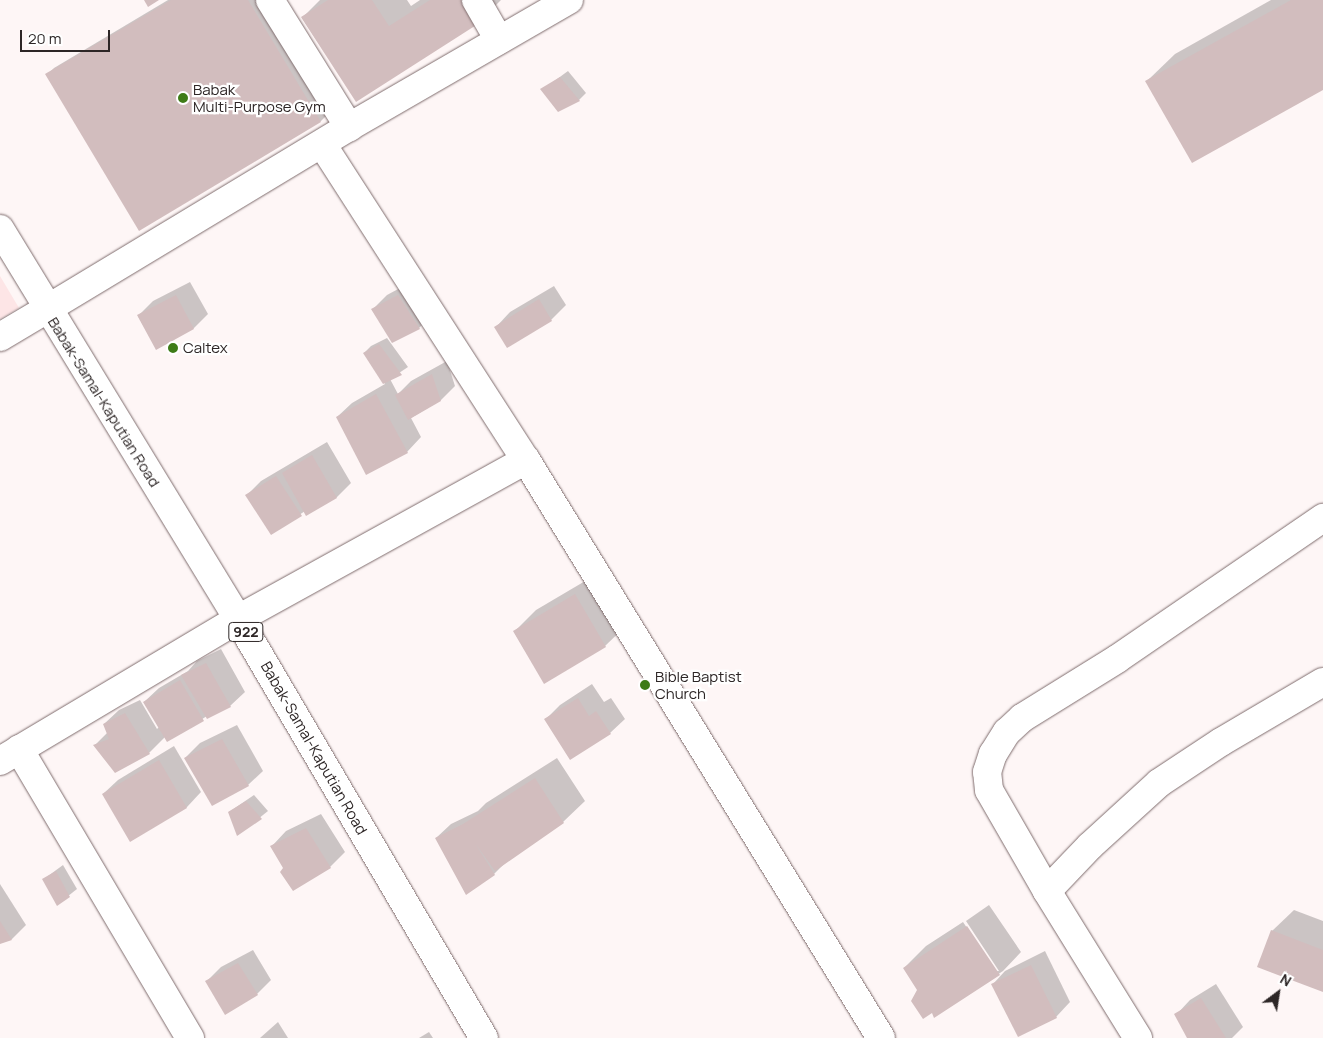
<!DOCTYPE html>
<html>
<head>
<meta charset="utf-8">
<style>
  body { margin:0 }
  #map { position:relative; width:1323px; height:1038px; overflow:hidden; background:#fef6f6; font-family:Manrope,sans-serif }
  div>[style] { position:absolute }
  .built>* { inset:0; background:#fde5e6 }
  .shadow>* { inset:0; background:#0003 }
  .building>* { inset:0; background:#d2bdbe }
  .roads { filter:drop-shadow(0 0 1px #7f6c6d) drop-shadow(0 0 1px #7f6c6d) }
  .street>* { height:28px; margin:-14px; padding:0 14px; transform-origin:14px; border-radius:14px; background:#fff }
  .secondary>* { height:28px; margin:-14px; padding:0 14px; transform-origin:14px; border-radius:14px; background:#fff }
  .primary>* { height:28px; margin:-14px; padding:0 14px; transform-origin:14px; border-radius:14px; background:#fff }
  .dots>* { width:14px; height:14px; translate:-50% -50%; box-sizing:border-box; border:2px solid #fff; border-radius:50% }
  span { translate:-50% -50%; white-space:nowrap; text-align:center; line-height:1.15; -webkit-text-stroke:4.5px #fff; paint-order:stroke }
  .shield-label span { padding:1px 4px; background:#fff; border:1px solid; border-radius:4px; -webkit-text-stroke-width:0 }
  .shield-label { font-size:14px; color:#2d2626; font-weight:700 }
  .poi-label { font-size:15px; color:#2d2626 }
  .left { translate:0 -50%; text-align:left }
  .street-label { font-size:15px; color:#2d2626 }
  .north { position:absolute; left:1253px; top:968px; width:50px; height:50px; -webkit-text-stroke:4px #fff; paint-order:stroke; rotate:31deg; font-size:14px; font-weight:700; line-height:20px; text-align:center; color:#2d2626 }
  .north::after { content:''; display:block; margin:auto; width:18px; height:22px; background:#2d2626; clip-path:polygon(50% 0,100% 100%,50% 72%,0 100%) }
  .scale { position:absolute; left:20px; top:30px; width:90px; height:22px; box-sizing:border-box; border:2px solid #2d2626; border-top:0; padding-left:6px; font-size:15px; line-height:18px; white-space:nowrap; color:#2d2626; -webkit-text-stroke:4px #fff; paint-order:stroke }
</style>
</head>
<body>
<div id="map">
  <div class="built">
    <i style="clip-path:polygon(0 276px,19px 308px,0 319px)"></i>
  </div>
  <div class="shadow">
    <i style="clip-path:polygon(168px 0,259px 0,328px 114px,321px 121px,139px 229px,47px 75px,54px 68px)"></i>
    <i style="clip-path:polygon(320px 0,407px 0,411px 6px,420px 0,501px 0,480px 21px,356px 100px,302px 18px)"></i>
    <i style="clip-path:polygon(1271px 0,1323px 0,1323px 89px,1147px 81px,1175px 54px)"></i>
    <i style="clip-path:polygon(568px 71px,586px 93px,579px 100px,558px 111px,542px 90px)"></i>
    <i style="clip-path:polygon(413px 281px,434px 313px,419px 328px,393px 341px,372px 310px,387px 295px)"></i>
    <i style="clip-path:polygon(190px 282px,208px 314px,194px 328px,156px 348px,138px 316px,153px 301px)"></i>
    <i style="clip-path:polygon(554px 286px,566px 305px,551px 320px,496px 327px,510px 312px)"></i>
    <i style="clip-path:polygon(387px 338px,408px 367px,390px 379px,398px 394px,411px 381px,447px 361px,455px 386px,441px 400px,411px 418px,421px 437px,407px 452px,337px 417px,352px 403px,385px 384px,364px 353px,371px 346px)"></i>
    <i style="clip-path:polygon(327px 442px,351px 483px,337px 497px,307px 514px,305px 511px,271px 534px,247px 495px,261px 481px)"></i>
    <i style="clip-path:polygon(597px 574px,627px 625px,605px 646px,544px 682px,514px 632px,536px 610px)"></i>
    <i style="clip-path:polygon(221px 649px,245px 692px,230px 706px,207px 716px,167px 741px,165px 737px,149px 753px,95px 745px,108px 732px,104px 724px,119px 710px,140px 700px,157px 729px,159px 727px,144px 702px,159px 688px,188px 671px,197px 661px)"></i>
    <i style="clip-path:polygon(592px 684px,604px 702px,611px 698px,625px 719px,610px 733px,546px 719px,560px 705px)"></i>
    <i style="clip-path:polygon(237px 725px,263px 771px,248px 785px,185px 758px,200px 743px)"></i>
    <i style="clip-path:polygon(174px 746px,201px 792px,187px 807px,130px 840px,103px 794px,118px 780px)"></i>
    <i style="clip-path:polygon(557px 758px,585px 801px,563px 822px,505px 863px,494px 874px,436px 838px,451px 824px,478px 811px,486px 803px)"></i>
    <i style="clip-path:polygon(254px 795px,268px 811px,238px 835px,229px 812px)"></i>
    <i style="clip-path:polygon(321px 814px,345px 852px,330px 867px,293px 890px,285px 868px,272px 846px,286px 831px)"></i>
    <i style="clip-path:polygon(63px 865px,77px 889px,58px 904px,44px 879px)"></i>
    <i style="clip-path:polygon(0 884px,26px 925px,12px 939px,0 943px)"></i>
    <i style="clip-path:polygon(989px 905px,1021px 952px,1003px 971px,935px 1016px,904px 968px,926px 946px,963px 922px,996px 971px,999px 971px,966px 921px)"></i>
    <i style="clip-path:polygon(1294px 910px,1323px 921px,1323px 991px,1272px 931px)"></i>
    <i style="clip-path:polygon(253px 950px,271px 980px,257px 994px,207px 981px,221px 967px)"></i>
    <i style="clip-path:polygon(1045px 951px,1070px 1002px,1056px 1017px,993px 984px,1005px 971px)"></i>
    <i style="clip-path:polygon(1216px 984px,1243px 1027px,1232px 1038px,1188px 1038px,1176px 1015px,1190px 1000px)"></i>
    <i style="clip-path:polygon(278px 1022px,288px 1038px,260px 1038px)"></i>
    <i style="clip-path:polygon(429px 1032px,433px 1038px,419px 1038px)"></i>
  </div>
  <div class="building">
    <i style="clip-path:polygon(144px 0,159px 0,148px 7px)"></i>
    <i style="clip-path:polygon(171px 0,248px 0,321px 122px,139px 231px,45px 74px)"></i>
    <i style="clip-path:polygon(328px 0,372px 0,389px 26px,430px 0,467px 0,481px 22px,356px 102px,301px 17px)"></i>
    <i style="clip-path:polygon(1291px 0,1323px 0,1323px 90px,1192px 163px,1145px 81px)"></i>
    <i style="clip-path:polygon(560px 77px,580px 101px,558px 112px,540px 89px)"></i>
    <i style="clip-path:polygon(176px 295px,194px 329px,156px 350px,137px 315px)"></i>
    <i style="clip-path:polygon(398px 295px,420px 329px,392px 343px,371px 309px)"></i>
    <i style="clip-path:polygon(539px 299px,552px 321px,507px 348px,494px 327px)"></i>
    <i style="clip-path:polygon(379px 344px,402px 375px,383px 384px,363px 353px)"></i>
    <i style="clip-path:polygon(432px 374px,441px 401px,408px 420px,395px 395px)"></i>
    <i style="clip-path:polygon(376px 394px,408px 453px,366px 475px,336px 417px)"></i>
    <i style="clip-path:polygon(312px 455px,337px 498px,306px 516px,282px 473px)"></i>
    <i style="clip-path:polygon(276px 476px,302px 516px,271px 535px,245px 495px)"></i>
    <i style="clip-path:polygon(575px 594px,606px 647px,544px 684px,513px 631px)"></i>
    <i style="clip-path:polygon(206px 663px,231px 707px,207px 719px,181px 675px)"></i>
    <i style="clip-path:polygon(180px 680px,204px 721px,167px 742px,143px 702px)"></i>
    <i style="clip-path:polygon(578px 698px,589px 716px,596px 711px,611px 734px,570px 760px,544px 719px)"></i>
    <i style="clip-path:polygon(125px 713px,150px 754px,115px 773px,93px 745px,109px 739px,103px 724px)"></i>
    <i style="clip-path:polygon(222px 739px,249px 786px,212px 806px,184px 758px)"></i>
    <i style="clip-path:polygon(159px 760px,187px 808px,130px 842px,102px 794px)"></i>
    <i style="clip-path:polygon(535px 778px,564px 823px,495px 871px,475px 843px,495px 875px,466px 895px,435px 838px,463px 824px)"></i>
    <i style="clip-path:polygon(246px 801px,262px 819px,237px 836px,228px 812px)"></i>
    <i style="clip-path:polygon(306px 828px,331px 868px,293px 891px,280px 872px,283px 868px,270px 846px)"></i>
    <i style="clip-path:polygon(56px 871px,70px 897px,57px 906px,42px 879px)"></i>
    <i style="clip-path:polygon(0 921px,12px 940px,0 944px)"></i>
    <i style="clip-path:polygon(967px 926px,1000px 975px,934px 1018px,932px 1013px,923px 1019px,911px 1001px,917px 990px,903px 968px)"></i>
    <i style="clip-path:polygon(1271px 930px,1323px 950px,1323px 992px,1257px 967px)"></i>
    <i style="clip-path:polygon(238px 963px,258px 995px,225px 1015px,205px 981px)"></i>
    <i style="clip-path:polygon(1031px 965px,1057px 1018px,1018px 1037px,991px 984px)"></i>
    <i style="clip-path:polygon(1201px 998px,1226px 1038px,1187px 1038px,1174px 1014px)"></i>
  </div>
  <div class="roads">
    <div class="street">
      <i style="left:270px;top:0;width:150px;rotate:58.1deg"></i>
      <i style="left:476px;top:0;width:46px;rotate:60.1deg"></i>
      <i style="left:322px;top:144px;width:376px;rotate:57.2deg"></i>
      <i style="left:526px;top:460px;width:678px;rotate:58.44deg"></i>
      <i style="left:0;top:337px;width:55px;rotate:-30.8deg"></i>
      <i style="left:19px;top:749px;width:336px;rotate:59.4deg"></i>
      <i style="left:0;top:761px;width:277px;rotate:-30.8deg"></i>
      <i style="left:238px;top:619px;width:329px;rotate:-28.9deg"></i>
      <i style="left:1047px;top:891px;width:62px;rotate:-46.3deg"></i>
      <i style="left:1090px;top:846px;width:93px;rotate:-42.4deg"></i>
      <i style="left:1159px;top:783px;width:74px;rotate:-33.5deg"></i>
      <i style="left:1221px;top:742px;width:118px;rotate:-30.5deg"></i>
      <i style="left:1138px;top:1038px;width:173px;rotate:-121.8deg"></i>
      <i style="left:1047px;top:891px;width:116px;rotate:-119.9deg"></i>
      <i style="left:989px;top:790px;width:18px;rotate:-96deg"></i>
      <i style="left:987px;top:772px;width:19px;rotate:-72deg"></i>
      <i style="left:993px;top:754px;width:26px;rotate:-58deg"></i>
      <i style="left:1007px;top:732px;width:21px;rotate:-43deg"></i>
      <i style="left:1022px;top:718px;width:112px;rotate:-31.8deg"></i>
      <i style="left:1117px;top:659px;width:250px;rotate:-34.4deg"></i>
    </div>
    <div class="secondary">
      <i style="left:47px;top:309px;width:353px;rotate:-31.1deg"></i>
      <i style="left:349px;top:127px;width:254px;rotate:-30deg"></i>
    </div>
    <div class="primary">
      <i style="left:0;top:229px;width:457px;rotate:58.6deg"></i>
      <i style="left:238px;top:619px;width:486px;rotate:59.6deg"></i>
    </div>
  </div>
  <div class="dots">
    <i style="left:183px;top:98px;background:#3e7b17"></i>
    <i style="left:173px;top:348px;background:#3e7b17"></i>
    <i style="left:645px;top:685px;background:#3e7b17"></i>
  </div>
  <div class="shield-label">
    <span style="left:246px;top:632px">922</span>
  </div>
  <div class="poi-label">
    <span class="left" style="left:193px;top:98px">Babak<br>Multi-Purpose Gym</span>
    <span class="left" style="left:183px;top:348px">Caltex</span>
    <span class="left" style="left:655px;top:685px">Bible Baptist<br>Church</span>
  </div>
  <div class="street-label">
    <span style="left:104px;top:402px;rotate:58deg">Babak-Samal-Kaputian Road</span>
    <span style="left:314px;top:748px;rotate:60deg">Babak-Samal-Kaputian Road</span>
  </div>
  <div class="north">N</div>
  <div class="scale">20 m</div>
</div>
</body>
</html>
